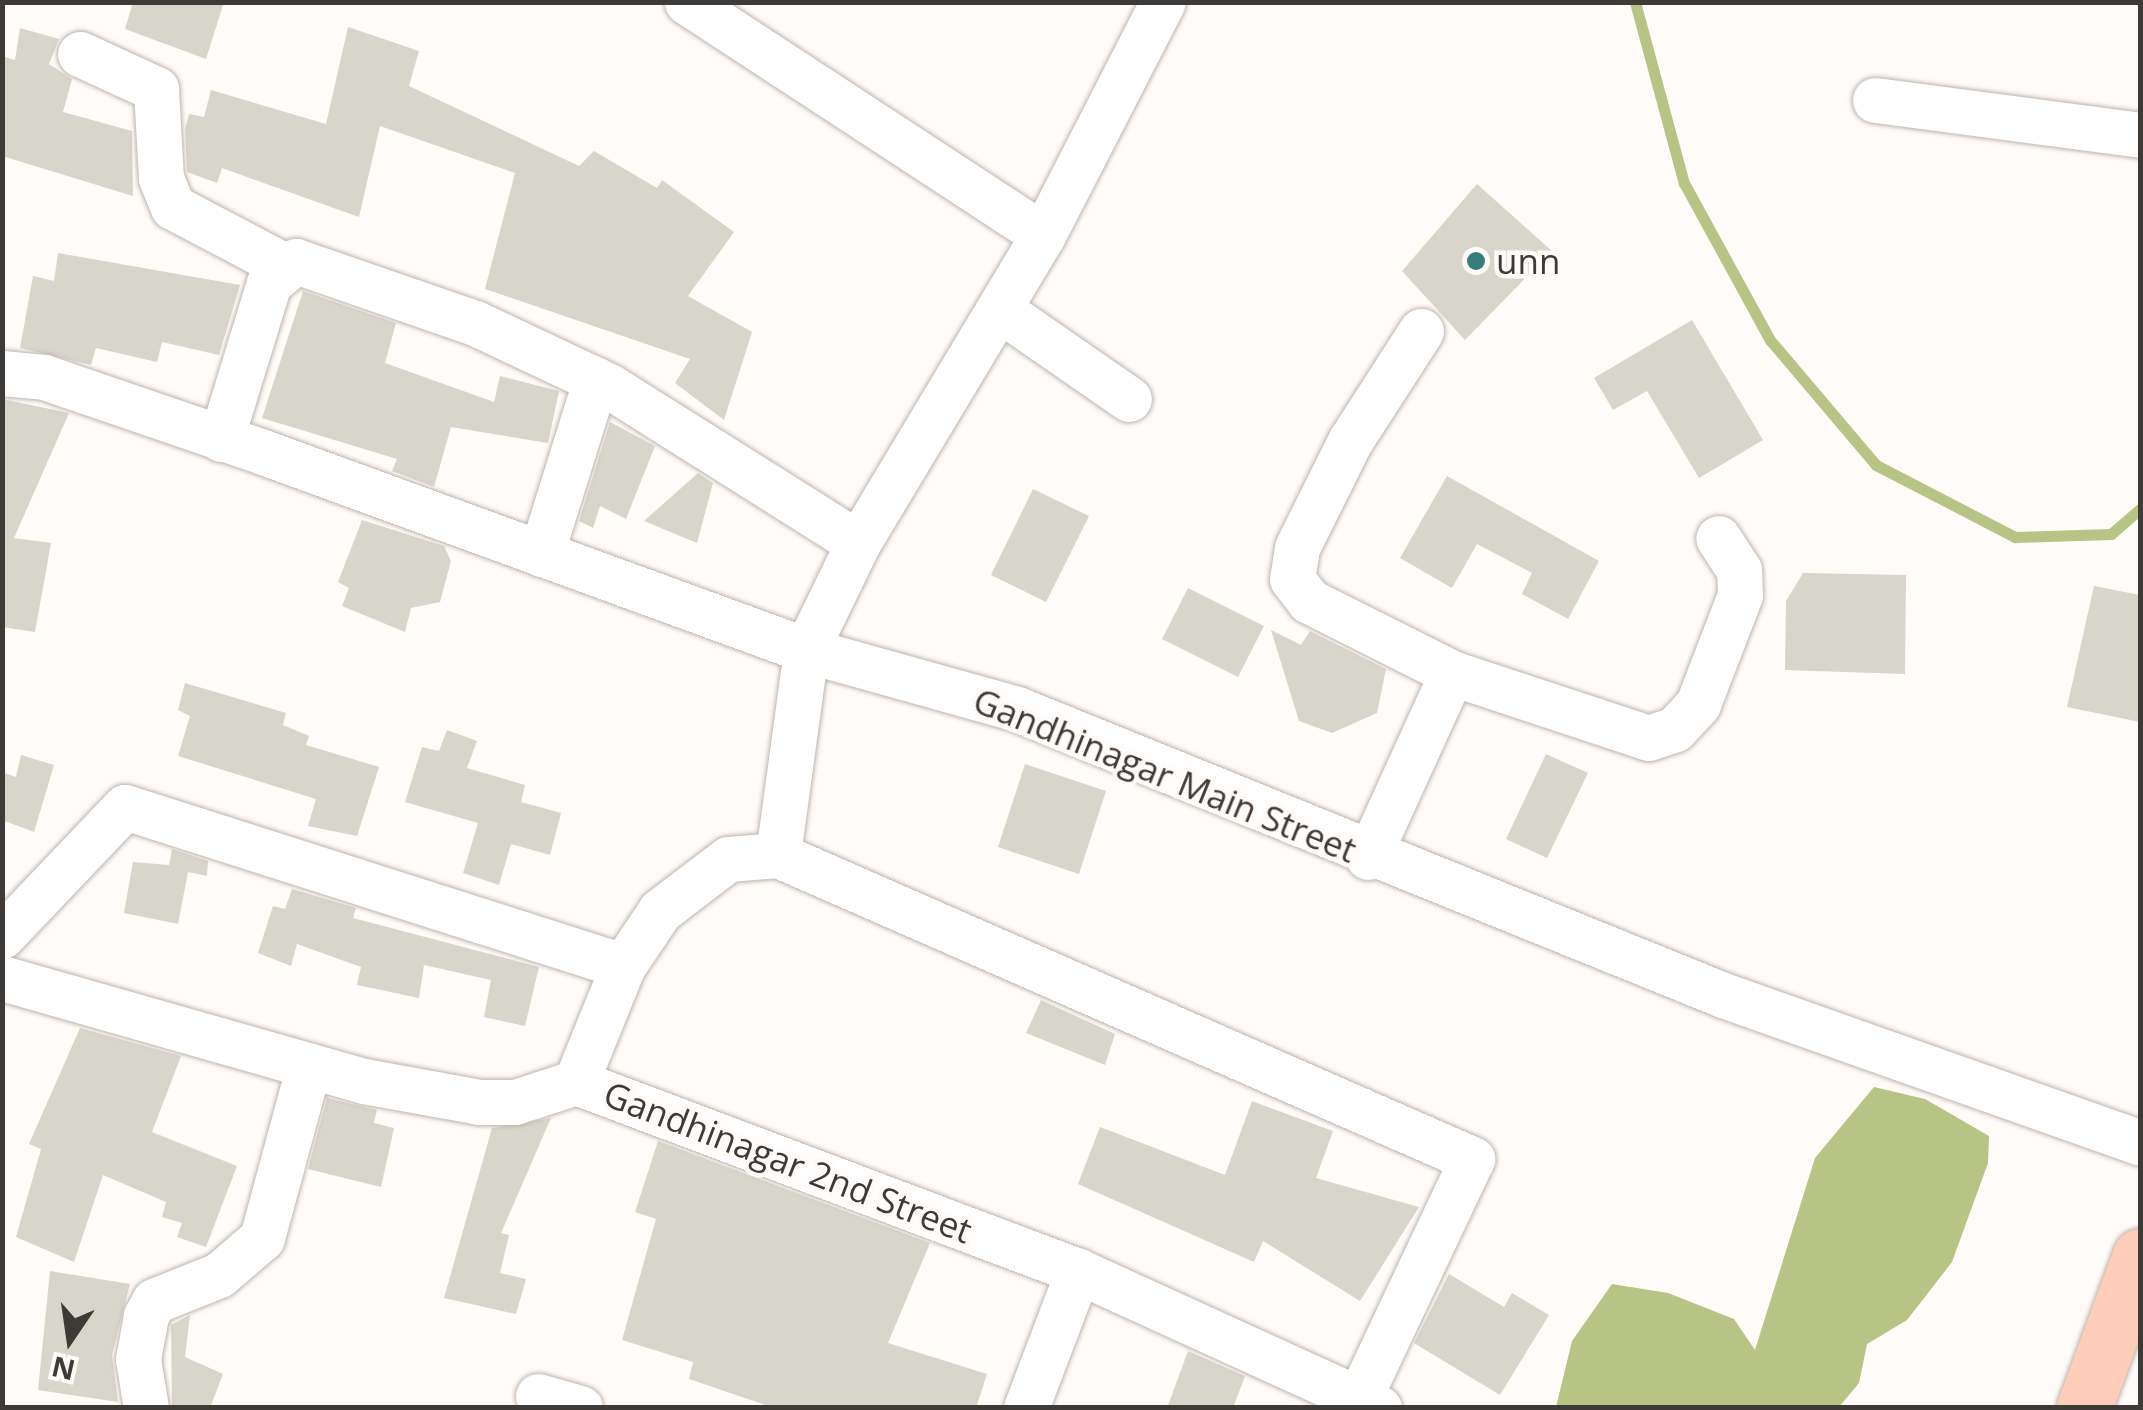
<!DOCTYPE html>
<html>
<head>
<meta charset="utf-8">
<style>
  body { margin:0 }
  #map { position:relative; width:2143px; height:1410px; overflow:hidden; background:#fffbf8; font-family:"Open Sans",sans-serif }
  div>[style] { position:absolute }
  .water>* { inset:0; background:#b7c485 }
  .stream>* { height:11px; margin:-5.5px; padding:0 5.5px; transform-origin:5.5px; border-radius:5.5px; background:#b7c485 }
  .building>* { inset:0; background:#d8d5ca }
  .roads { filter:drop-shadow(0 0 2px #bdb5ad) drop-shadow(0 0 2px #bdb5ad) }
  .minor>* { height:45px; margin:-22.5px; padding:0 22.5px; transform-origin:22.5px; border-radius:22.5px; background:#fff }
  .major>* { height:55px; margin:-27.5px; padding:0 27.5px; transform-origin:27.5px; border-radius:27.5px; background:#feceba }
  .dots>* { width:28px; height:28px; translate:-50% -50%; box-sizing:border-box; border:5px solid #fffbf8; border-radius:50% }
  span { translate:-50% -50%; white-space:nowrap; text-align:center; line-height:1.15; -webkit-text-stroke:9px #fffbf8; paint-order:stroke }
  .poi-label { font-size:35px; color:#3e3a37 }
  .left { translate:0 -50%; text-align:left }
  .street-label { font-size:35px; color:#3e3a37 }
  .frame { position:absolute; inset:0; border:5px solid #3e3a37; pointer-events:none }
  .north { position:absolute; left:20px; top:1290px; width:100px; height:100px; -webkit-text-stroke:8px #fffbf8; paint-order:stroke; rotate:193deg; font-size:28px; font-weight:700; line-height:40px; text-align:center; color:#3e3a37 }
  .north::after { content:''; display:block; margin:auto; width:35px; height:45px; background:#3e3a37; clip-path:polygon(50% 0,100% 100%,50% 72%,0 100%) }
</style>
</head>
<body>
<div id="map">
  <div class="water">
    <i style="clip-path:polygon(1874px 1087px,1925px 1099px,1989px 1136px,1988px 1163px,1952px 1262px,1907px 1320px,1867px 1344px,1859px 1383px,1839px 1407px,1556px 1407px,1572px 1341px,1612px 1284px,1668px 1293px,1734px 1319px,1755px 1350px,1815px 1158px)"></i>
  </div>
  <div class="stream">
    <i style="left:1635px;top:2px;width:188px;rotate:74.9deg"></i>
    <i style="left:1684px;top:183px;width:179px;rotate:61.3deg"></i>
    <i style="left:1770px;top:340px;width:164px;rotate:49.7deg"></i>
    <i style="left:1876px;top:465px;width:157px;rotate:27.4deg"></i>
    <i style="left:2015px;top:537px;width:96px;rotate:-1.8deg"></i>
    <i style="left:2111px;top:534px;width:38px;rotate:-41deg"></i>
  </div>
  <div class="building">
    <i style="clip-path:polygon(133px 2px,224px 2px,206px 59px,125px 29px)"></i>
    <i style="clip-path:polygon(348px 27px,419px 51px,409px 86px,579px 166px,594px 151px,657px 188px,662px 180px,734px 232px,688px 296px,752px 332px,724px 420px,675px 383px,690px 359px,485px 289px,515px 173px,380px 126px,359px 217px,222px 168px,217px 183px,187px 172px,185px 129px,189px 114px,204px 117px,211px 90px,326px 124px)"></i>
    <i style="clip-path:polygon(20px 28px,59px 39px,49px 64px,72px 79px,63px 112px,132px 131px,133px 196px,2px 156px,2px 56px,15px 60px)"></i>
    <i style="clip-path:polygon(1477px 184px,1552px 251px,1465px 340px,1402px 271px)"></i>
    <i style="clip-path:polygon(58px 253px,240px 285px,219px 355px,162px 342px,157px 362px,96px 348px,91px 365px,20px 348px,33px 276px,54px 281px)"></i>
    <i style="clip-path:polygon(303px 291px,396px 323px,385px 363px,494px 402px,500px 376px,559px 391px,548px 443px,451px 427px,434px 487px,392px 471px,397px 459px,262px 418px)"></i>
    <i style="clip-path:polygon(1692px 320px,1763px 440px,1699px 478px,1647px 391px,1613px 410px,1594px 378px)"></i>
    <i style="clip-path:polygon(2px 399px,69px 413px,14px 538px,51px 543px,35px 632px,2px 627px)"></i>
    <i style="clip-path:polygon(610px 422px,655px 446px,626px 519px,600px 506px,593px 528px,579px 521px)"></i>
    <i style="clip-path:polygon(698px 473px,713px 483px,697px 543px,644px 521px)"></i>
    <i style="clip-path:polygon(1447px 476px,1599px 561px,1568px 619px,1522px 594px,1532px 573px,1477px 544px,1452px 588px,1400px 558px)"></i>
    <i style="clip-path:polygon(1033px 489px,1089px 516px,1046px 602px,991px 575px)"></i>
    <i style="clip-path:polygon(362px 520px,444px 546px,451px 561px,440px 602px,411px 608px,405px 632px,342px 606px,349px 588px,338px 582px)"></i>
    <i style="clip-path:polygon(1803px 573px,1906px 575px,1905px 674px,1785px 670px,1786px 601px)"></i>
    <i style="clip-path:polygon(2094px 586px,2140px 595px,2140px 722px,2067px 707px)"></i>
    <i style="clip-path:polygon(1188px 588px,1264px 626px,1238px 677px,1162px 639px)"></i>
    <i style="clip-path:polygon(1271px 630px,1301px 645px,1310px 631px,1386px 669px,1377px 713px,1332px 733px,1299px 721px)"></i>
    <i style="clip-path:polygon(185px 683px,286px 713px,283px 725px,309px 736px,306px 745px,379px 767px,357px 836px,308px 826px,316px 799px,178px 756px,190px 716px,178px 710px)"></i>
    <i style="clip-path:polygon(447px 730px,477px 741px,467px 768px,525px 785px,521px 802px,561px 813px,550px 855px,511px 844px,499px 885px,463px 873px,478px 823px,405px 802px,422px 747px,439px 751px)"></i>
    <i style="clip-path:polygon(1546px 754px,1588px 773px,1547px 858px,1506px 839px)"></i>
    <i style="clip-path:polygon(21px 755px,54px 765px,34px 832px,2px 820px,2px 772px,16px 777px)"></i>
    <i style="clip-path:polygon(1025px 764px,1106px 791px,1079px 874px,998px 847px)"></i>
    <i style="clip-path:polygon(172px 849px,208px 861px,207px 876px,188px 872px,178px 924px,124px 913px,133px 862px,169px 865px)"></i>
    <i style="clip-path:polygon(292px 889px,356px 908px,353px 918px,539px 967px,525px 1026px,484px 1017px,491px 980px,424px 965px,419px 998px,357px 985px,361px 967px,297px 944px,291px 966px,258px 953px,273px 906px,285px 909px)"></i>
    <i style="clip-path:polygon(1041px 1000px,1115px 1034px,1105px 1065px,1026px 1033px)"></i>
    <i style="clip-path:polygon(80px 1028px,181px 1056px,152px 1132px,237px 1166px,206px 1247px,177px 1237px,182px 1223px,162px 1217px,166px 1202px,103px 1175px,74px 1262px,16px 1237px,41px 1149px,29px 1144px)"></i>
    <i style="clip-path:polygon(327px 1098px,377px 1110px,374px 1123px,394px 1128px,381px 1187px,308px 1169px)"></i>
    <i style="clip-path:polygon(1252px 1101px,1333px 1131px,1316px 1178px,1419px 1207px,1360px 1301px,1263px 1241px,1254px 1262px,1078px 1184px,1100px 1127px,1225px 1175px)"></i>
    <i style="clip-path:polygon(551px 1118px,501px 1233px,509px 1235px,500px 1273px,526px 1279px,516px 1314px,444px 1298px,492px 1128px)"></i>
    <i style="clip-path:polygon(658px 1141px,930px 1243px,888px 1343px,987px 1374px,976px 1408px,774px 1408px,689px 1379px,693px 1362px,622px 1340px,656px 1219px,635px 1212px)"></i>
    <i style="clip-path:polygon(50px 1271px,130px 1284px,112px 1355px,118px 1402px,38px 1390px)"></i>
    <i style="clip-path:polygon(1449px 1274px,1504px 1307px,1512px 1293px,1549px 1315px,1500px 1395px,1414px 1343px)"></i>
    <i style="clip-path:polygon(190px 1315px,185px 1357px,223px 1374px,210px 1408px,172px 1408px,171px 1325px)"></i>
    <i style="clip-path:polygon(1188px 1351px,1245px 1376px,1233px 1408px,1167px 1408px)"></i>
  </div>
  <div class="roads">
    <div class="minor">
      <i style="left:687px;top:2px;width:425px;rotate:33.2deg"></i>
      <i style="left:1043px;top:235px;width:359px;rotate:121deg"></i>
      <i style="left:858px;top:543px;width:119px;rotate:115.9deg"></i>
      <i style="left:806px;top:650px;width:219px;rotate:15.6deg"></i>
      <i style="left:1017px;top:709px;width:762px;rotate:22.05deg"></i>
      <i style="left:1723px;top:995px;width:442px;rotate:19.5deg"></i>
      <i style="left:80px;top:54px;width:84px;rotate:24.7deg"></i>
      <i style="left:156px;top:89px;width:89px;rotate:86.8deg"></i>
      <i style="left:161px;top:178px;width:31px;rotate:68deg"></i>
      <i style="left:173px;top:207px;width:122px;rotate:27.8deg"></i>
      <i style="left:1875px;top:100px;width:267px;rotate:7.5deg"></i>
      <i style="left:1043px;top:235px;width:262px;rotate:-62.8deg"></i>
      <i style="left:999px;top:309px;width:158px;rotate:34.7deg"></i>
      <i style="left:1421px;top:331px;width:131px;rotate:122.8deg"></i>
      <i style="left:1350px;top:441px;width:119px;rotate:116.4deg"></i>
      <i style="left:1297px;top:548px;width:31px;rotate:99deg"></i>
      <i style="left:1292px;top:579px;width:28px;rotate:52deg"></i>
      <i style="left:1309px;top:601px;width:160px;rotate:26.7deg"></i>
      <i style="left:1452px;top:673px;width:206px;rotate:18.3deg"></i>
      <i style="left:1648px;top:738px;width:28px;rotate:-18deg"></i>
      <i style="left:1675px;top:729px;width:34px;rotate:-47deg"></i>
      <i style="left:1698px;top:704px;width:117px;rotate:-68.9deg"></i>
      <i style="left:1740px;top:595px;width:25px;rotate:-92deg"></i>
      <i style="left:1739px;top:570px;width:38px;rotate:-123deg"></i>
      <i style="left:2px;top:373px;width:42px;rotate:5.4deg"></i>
      <i style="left:44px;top:377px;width:231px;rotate:18.9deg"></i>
      <i style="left:263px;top:452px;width:578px;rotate:20.03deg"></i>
      <i style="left:806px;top:650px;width:207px;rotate:97.8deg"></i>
      <i style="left:778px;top:855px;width:50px;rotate:175.4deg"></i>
      <i style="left:728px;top:859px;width:86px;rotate:142.6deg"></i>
      <i style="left:660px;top:911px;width:66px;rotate:123.9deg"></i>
      <i style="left:623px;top:966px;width:125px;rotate:112.1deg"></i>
      <i style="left:221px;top:439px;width:163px;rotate:-72.9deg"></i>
      <i style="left:269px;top:283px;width:35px;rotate:-39deg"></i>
      <i style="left:296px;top:261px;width:189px;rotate:19.1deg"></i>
      <i style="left:475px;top:323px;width:148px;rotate:25.2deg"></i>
      <i style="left:609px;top:386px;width:294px;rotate:32.2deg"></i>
      <i style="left:541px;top:554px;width:183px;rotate:-72.6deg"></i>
      <i style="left:778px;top:855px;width:758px;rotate:23.66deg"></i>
      <i style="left:1472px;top:1159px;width:264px;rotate:115.3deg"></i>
      <i style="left:1368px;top:857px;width:202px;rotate:-65.5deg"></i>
      <i style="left:2px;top:936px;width:178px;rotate:-46.4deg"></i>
      <i style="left:125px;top:807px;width:523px;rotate:17.71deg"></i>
      <i style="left:2px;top:978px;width:376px;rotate:15.9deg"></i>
      <i style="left:364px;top:1081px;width:117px;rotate:10.3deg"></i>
      <i style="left:479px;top:1102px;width:36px"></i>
      <i style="left:515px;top:1102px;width:64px;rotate:-18.2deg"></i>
      <i style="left:576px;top:1082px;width:536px;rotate:20.63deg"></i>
      <i style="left:1078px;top:1271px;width:331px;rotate:24.5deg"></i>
      <i style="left:538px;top:1396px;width:44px;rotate:15.9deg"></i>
      <i style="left:146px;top:1408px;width:50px;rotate:-99.3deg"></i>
      <i style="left:138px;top:1359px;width:44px;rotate:-79.5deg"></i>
      <i style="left:146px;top:1316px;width:17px;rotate:-62deg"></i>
      <i style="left:154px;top:1301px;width:70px;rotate:-21.8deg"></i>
      <i style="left:219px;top:1275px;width:57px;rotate:-40.7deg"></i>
      <i style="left:262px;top:1238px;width:179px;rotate:-74.8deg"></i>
      <i style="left:1026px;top:1408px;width:147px;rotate:-69.2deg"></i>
    </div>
    <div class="major">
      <i style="left:2084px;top:1408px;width:162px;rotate:-69.8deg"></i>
    </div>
  </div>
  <div class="dots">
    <i style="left:1476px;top:261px;background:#357e7b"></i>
  </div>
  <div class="poi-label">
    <span class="left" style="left:1496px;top:261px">unn</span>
  </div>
  <div class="street-label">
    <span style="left:1165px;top:775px;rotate:22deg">Gandhinagar Main Street</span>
    <span style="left:788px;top:1162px;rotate:21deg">Gandhinagar 2nd Street</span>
  </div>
  <div class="frame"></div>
  <div class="north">N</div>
</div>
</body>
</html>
